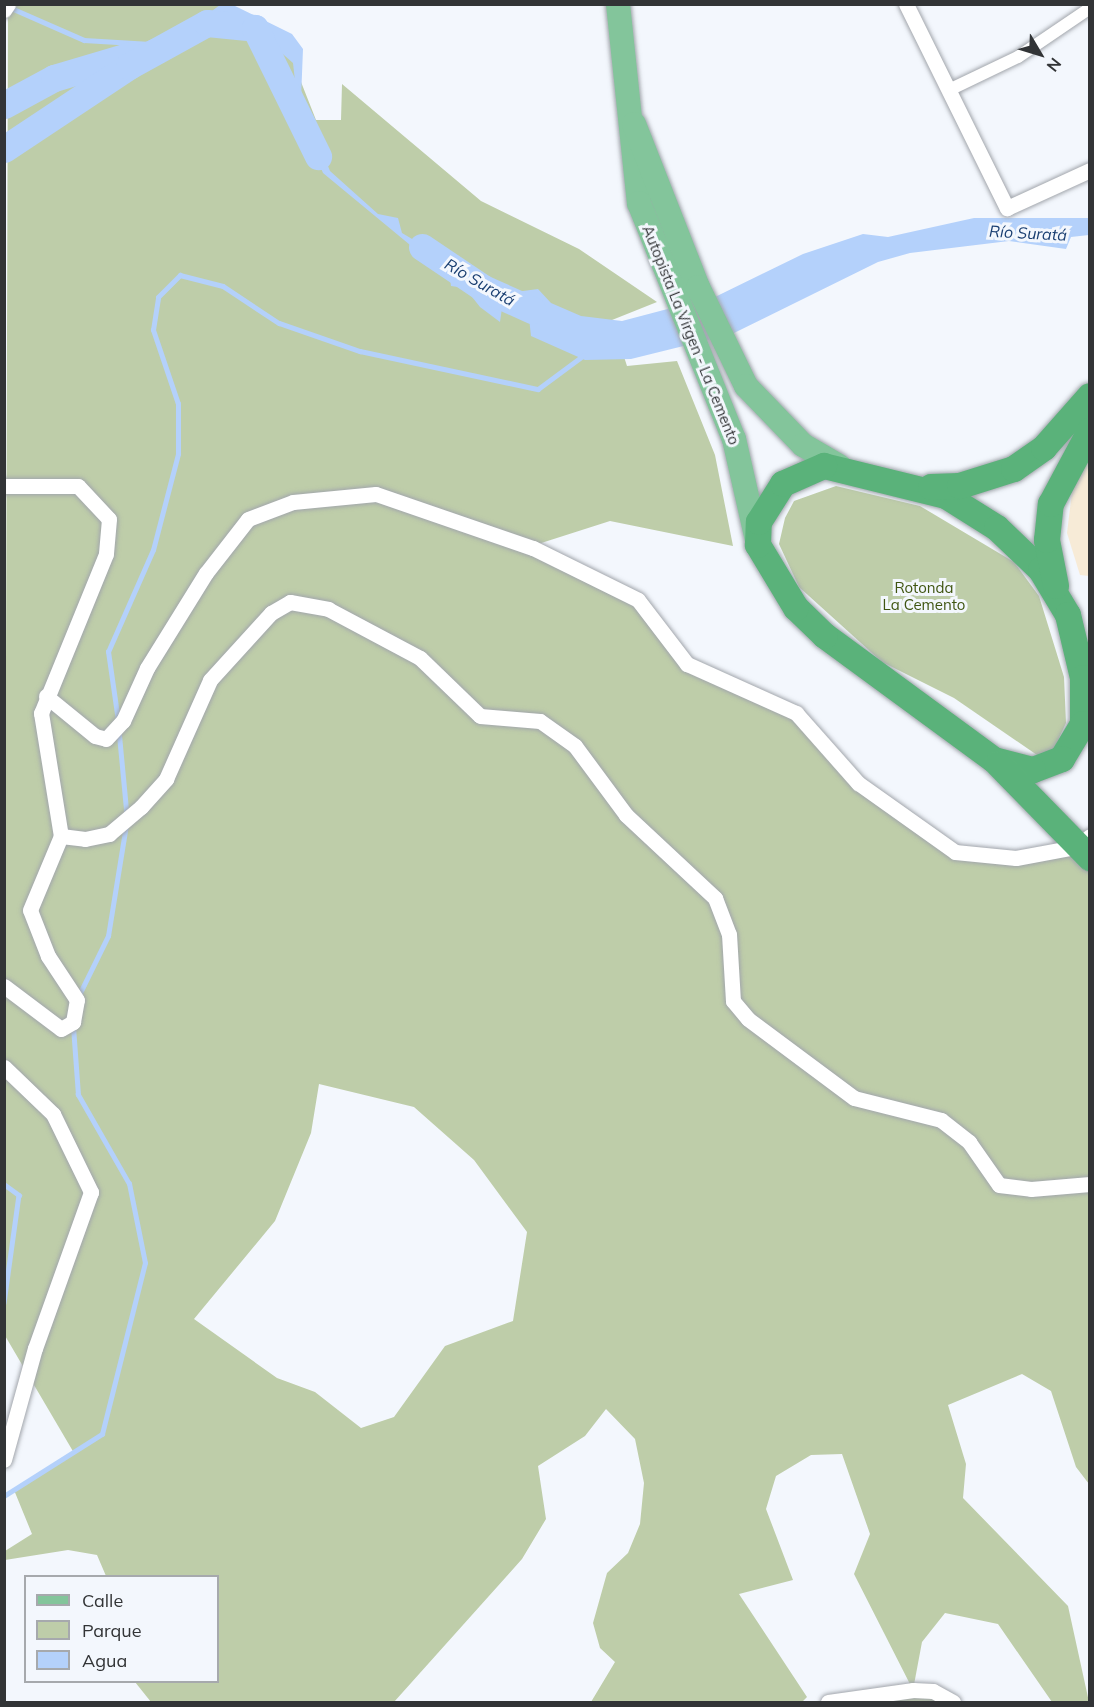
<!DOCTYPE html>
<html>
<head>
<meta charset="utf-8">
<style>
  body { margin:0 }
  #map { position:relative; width:1094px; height:1707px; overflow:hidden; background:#f3f7fd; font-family:Mulish,sans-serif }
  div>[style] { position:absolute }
  .industrial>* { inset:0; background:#f7ebd7 }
  .green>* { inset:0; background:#becda9 }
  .water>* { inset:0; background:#b4d1fb }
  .stream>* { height:4.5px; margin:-2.25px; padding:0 2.25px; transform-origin:2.25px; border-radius:2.25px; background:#b4d1fb }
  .river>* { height:27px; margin:-13.5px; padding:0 13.5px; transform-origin:13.5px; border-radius:13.5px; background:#b4d1fb }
  .roads { filter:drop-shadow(0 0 2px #a2a6ac) drop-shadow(0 0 2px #a2a6ac) }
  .pedestrian>* { height:12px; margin:-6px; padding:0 6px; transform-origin:6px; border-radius:6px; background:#fff }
  .minor>* { height:15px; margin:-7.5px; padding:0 7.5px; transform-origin:7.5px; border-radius:7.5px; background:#fff }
  .primary>* { height:24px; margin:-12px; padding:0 12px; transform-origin:12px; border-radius:12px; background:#83c59b }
  .trunk>* { height:26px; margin:-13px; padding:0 13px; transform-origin:13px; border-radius:13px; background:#5ab27a }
  span { translate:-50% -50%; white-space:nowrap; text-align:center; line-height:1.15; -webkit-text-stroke:6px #f3f7fd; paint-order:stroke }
  .street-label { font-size:15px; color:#323436 }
  .park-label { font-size:15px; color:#3f5511 }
  .water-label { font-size:16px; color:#1a3f72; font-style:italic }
  .frame { position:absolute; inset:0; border:6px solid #323436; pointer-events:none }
  .legend { position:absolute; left:24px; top:1575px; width:195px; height:108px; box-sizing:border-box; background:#f3f7fd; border:2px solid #a6a9ad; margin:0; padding:8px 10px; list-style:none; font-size:18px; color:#323436 }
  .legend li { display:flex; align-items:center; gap:12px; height:30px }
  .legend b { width:30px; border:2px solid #a6a9ad }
  .north { position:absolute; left:1010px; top:24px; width:60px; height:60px; -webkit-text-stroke:4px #f3f7fd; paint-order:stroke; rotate:128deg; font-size:16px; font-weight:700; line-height:24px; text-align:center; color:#323436 }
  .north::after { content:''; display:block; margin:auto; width:21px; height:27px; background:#323436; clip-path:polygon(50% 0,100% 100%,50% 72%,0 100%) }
</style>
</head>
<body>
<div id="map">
  <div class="industrial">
    <i style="clip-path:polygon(1089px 447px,1089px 576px,1080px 575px,1067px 533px,1072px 492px)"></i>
  </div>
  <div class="green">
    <i style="clip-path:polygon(evenodd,8px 4px,230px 5px,290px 54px,316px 120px,341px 120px,342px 84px,481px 201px,579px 249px,657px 302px,612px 320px,627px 366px,677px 361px,715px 455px,733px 546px,610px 521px,535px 545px,624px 592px,708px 679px,781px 700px,851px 773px,976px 857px,1016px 858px,1089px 836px,1089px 1484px,1076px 1467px,1051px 1391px,1022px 1374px,948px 1405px,966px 1464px,963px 1498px,1068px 1606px,1089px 1702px,1052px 1702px,998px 1624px,945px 1613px,922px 1642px,913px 1690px,854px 1574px,870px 1534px,842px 1454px,811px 1455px,776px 1476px,766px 1509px,793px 1580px,739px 1594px,807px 1697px,802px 1702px,591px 1702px,615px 1662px,600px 1648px,593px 1623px,607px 1573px,628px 1553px,640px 1524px,644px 1483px,635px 1439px,606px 1409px,585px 1436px,538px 1466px,546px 1519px,522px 1559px,394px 1702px,151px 1702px,135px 1682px,218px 1682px,218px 1576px,106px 1576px,97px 1555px,68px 1550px,5px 1560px,5px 1551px,32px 1534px,14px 1490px,74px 1453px,4px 1334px,8px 4px,319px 1084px,414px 1107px,474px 1160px,527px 1232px,513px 1321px,445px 1346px,394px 1417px,361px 1428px,315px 1392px,277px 1378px,194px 1319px,275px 1221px,311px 1133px,319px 1084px)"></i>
    <i style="clip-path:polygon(836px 486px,920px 506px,1014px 562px,1039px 596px,1064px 677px,1066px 723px,1052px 753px,1037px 755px,954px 698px,882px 662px,799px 587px,779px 544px,785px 518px,794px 501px)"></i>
    <i style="clip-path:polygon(933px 1691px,954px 1702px,846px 1702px)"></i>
  </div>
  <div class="water">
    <i style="clip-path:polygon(220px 5px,233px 5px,292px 34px,303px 49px,301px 99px,330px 171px,378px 214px,398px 218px,402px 233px,451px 262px,455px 278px,493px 295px,538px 289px,551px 303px,581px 316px,622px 321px,717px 296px,803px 254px,863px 234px,888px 237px,974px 218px,1089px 218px,1089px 235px,1071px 237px,1066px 249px,1009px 241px,910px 253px,878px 262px,732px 334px,631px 359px,585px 360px,531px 336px,529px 318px,502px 308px,500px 322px,480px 307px,465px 288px,451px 286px,450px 278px,323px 173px,299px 117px,293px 63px,243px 19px,224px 18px,155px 40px,138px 51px,138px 62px,124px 76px,105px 77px,33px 128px,5px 141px,112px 66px,118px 54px,205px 16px)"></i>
  </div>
  <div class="stream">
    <i style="left:9px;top:7px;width:82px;rotate:23.7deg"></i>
    <i style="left:84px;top:40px;width:83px;rotate:3.4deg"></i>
    <i style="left:118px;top:721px;width:70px;rotate:-98.2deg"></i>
    <i style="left:108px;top:652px;width:111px;rotate:-66.2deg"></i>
    <i style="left:153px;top:550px;width:99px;rotate:-75.4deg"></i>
    <i style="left:178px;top:454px;width:50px;rotate:-90deg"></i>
    <i style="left:178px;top:404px;width:78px;rotate:-108.7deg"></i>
    <i style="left:153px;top:330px;width:33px;rotate:-81deg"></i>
    <i style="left:158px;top:297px;width:31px;rotate:-45deg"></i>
    <i style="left:180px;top:275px;width:44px;rotate:14.3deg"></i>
    <i style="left:223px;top:286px;width:67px;rotate:33.5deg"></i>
    <i style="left:279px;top:323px;width:86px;rotate:19.1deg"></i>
    <i style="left:360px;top:351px;width:182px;rotate:12.1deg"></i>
    <i style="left:538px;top:389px;width:57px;rotate:-36.5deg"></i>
    <i style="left:119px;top:730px;width:84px;rotate:84.6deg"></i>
    <i style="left:78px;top:997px;width:68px;rotate:-63.8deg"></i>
    <i style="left:108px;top:936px;width:112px;rotate:-80.8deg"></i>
    <i style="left:4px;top:1184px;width:19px;rotate:36deg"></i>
    <i style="left:19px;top:1195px;width:109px;rotate:97.9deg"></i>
    <i style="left:4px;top:1496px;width:116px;rotate:-32.3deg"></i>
    <i style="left:102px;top:1434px;width:176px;rotate:-75.9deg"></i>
    <i style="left:145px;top:1263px;width:81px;rotate:-101.4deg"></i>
    <i style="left:129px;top:1184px;width:103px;rotate:-119.8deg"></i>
    <i style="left:78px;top:1095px;width:68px;rotate:-94.2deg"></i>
  </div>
  <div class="river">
    <i style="left:4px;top:105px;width:57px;rotate:-28.4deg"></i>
    <i style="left:54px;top:78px;width:80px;rotate:-16.6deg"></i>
    <i style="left:4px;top:149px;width:150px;rotate:-33.6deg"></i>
    <i style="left:129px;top:66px;width:89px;rotate:-28.9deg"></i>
    <i style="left:207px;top:23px;width:48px;rotate:5.9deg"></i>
    <i style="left:255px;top:28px;width:143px;rotate:63.8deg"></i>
    <i style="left:422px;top:247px;width:73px;rotate:33.9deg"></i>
    <i style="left:483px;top:288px;width:54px;rotate:24.2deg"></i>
  </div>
  <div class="roads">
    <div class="pedestrian">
      <i style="left:949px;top:90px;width:76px;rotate:-25.6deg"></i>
      <i style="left:1018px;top:57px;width:87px;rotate:-34.2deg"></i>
    </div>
    <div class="minor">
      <i style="left:906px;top:4px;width:228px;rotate:63.7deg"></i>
      <i style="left:1007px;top:208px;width:91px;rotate:-24.6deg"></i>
      <i style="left:4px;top:10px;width:7px;rotate:-56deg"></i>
      <i style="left:4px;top:486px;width:74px"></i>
      <i style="left:78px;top:486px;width:45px;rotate:46.8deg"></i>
      <i style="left:109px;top:519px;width:35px;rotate:95deg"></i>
      <i style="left:106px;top:554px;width:172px;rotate:112.2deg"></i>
      <i style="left:41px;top:713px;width:125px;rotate:80.8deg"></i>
      <i style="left:61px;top:836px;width:24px;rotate:7deg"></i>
      <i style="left:85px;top:839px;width:25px;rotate:-12deg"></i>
      <i style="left:109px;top:834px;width:42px;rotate:-40.2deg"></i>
      <i style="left:141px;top:807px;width:38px;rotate:-48deg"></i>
      <i style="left:166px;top:779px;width:108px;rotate:-66deg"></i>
      <i style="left:210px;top:680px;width:91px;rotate:-47.7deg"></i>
      <i style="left:271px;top:613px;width:22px;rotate:-30deg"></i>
      <i style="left:290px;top:602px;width:39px;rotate:10deg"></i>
      <i style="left:328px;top:609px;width:104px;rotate:28deg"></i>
      <i style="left:420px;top:658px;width:83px;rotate:44deg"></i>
      <i style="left:480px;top:716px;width:60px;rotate:4.8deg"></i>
      <i style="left:540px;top:721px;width:43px;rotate:35.5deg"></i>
      <i style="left:575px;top:746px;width:86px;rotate:53.5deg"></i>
      <i style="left:626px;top:815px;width:122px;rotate:43deg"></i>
      <i style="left:715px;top:898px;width:39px;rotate:69deg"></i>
      <i style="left:729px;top:934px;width:67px;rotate:86.6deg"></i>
      <i style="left:733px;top:1001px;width:23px;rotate:50deg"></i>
      <i style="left:748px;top:1019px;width:132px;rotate:36.7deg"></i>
      <i style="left:854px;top:1098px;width:90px;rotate:14.2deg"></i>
      <i style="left:941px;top:1120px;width:36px;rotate:38deg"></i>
      <i style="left:969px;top:1142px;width:52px;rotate:55.1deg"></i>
      <i style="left:999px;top:1185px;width:32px;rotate:7deg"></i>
      <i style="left:1031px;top:1189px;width:59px;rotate:-4.8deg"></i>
      <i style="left:46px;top:696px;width:63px;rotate:39.2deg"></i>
      <i style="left:95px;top:736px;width:11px;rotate:15deg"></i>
      <i style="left:106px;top:739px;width:25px;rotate:-47deg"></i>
      <i style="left:123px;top:721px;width:58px;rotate:-65.6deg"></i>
      <i style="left:147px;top:668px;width:112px;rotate:-58.2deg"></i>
      <i style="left:206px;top:573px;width:68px;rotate:-52.1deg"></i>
      <i style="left:248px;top:519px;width:48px;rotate:-20.7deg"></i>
      <i style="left:293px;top:502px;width:83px;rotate:-5.5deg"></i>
      <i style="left:376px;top:494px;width:166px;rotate:19deg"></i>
      <i style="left:533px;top:548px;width:117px;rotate:26.3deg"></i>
      <i style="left:638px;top:600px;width:81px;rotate:52.6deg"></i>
      <i style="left:687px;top:664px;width:120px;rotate:24.2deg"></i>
      <i style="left:796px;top:713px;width:94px;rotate:48.5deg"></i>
      <i style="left:858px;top:783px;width:119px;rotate:35.4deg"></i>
      <i style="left:955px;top:852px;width:61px;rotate:5.6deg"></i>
      <i style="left:1016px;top:858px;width:61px;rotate:-10.4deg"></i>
      <i style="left:1076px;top:847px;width:18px;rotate:-38deg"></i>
      <i style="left:4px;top:986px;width:71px;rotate:37deg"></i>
      <i style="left:61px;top:1029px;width:14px;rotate:-30deg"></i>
      <i style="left:73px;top:1022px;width:22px;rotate:-80deg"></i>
      <i style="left:77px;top:1000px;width:53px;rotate:-123.4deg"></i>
      <i style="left:48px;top:956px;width:49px;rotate:-111.4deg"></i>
      <i style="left:30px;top:910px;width:80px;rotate:-67.3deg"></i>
      <i style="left:4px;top:1067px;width:68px;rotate:43.8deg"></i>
      <i style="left:53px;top:1114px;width:87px;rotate:64deg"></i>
      <i style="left:91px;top:1192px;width:166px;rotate:109.7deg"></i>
      <i style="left:35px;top:1348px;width:116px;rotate:105.5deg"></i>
      <i style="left:828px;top:1702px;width:86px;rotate:-8deg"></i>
      <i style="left:913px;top:1690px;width:20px;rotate:3deg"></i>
      <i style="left:933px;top:1691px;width:23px;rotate:29deg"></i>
    </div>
    <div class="primary">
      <i style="left:618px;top:4px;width:200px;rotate:84deg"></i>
      <i style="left:639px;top:203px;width:254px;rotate:68.1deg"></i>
      <i style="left:734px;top:439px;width:104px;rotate:77.2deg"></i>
      <i style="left:634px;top:124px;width:175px;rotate:68.6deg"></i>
      <i style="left:698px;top:287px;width:110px;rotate:64.1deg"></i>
      <i style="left:746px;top:386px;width:82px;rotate:46deg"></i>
      <i style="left:803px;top:445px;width:42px;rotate:30.3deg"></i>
    </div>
    <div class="trunk">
      <i style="left:824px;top:466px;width:126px;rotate:13.8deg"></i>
      <i style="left:946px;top:496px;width:60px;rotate:32.1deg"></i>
      <i style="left:997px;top:528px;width:61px;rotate:43.7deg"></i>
      <i style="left:1041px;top:570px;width:52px;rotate:59deg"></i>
      <i style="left:1068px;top:615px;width:65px;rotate:76.6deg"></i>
      <i style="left:1083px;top:678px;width:46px;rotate:90deg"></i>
      <i style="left:1083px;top:724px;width:41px;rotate:121deg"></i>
      <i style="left:1062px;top:759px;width:31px;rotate:159deg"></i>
      <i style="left:1033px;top:770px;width:40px;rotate:-165.6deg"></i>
      <i style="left:994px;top:760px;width:210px;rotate:-143.7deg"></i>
      <i style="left:825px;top:636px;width:40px;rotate:-136deg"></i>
      <i style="left:796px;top:608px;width:74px;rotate:-121.1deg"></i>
      <i style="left:758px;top:545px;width:23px;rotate:-88deg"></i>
      <i style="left:759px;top:522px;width:45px;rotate:-57.7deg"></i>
      <i style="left:783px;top:484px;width:45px;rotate:-23.7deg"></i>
      <i style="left:931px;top:487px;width:29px;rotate:-2deg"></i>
      <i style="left:960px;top:486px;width:57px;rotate:-17.5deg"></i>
      <i style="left:1014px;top:469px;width:37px;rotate:-35deg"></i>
      <i style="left:1044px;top:448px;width:69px;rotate:-48.5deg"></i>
      <i style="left:1056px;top:586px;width:47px;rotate:-101.1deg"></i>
      <i style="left:1047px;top:540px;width:36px;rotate:-84deg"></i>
      <i style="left:1051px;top:504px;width:83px;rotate:-61.9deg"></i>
      <i style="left:998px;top:764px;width:132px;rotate:45.6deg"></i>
    </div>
  </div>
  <div class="street-label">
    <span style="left:691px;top:335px;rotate:68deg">Autopista La Virgen - La Cemento</span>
  </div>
  <div class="park-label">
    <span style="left:924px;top:596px">Rotonda<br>La Cemento</span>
  </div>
  <div class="water-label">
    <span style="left:1028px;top:233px;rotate:3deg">Río Suratá</span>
    <span style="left:480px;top:282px;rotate:30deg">Río Suratá</span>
  </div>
  <div class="frame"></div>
  <ul class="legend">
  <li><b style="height:8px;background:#83c59b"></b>Calle</li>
  <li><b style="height:16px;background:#becda9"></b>Parque</li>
  <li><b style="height:16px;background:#b4d1fb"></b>Agua</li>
  </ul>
  <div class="north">N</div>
</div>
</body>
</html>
